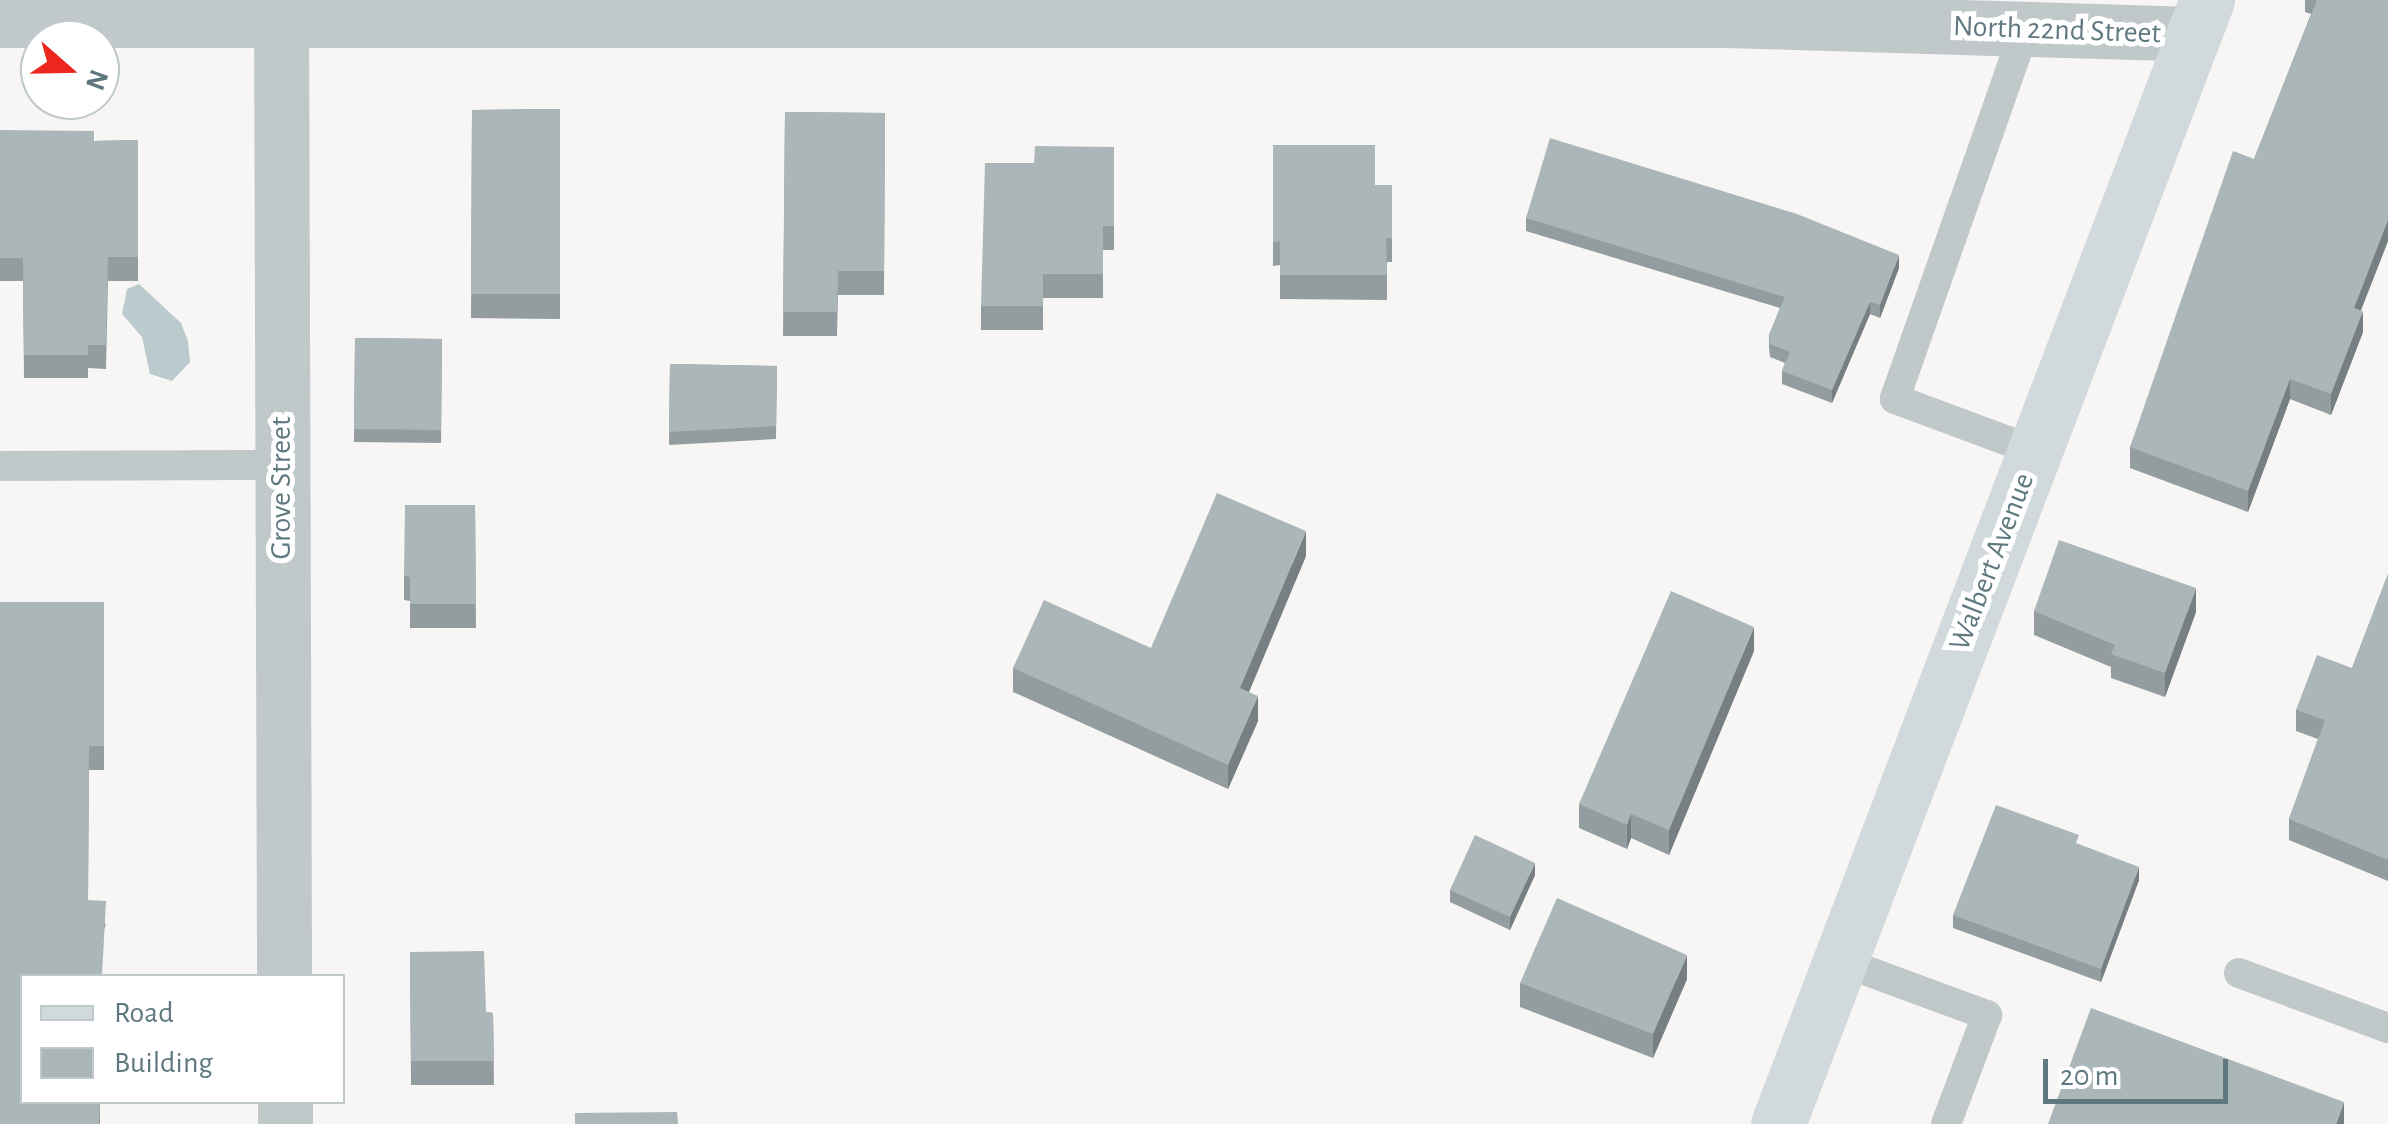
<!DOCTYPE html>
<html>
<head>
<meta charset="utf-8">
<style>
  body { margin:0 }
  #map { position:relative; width:2388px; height:1124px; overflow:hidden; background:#f7f6f4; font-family:"Alegreya Sans",sans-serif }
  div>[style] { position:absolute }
  .water>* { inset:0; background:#bbcacc }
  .lane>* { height:30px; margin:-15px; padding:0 15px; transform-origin:15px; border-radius:15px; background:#c1c8ca }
  .street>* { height:55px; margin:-27.5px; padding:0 27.5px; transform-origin:27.5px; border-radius:27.5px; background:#c1c8ca }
  .secondary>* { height:55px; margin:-27.5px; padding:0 27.5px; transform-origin:27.5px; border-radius:27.5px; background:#d2d9dc }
  .wall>* { inset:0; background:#939d9f }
  .shaded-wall>* { inset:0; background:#787f82 }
  .building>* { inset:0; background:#abb6b9 }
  span { translate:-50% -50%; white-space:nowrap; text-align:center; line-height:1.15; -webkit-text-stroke:10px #fff; paint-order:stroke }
  .street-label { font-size:30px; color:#607980 }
  .legend { position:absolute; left:20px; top:974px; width:325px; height:130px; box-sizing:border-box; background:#fff; border:2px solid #bfc9cc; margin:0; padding:12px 18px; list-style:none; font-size:30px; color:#607980 }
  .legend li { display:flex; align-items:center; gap:20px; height:50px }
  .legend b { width:50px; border:2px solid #bfc9cc }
  .north { position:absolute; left:20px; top:20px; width:100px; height:100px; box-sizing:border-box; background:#fff; border:2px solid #bfc9cc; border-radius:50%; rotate:110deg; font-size:28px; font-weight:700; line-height:40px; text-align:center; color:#607980 }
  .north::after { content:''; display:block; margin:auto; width:35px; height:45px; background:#ec271f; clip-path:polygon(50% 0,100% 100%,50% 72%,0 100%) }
  .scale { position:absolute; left:2043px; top:1059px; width:185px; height:45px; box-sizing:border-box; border:5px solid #607980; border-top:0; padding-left:12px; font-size:30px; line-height:35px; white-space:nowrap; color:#607980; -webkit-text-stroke:8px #fff; paint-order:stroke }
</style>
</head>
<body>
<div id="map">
  <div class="water">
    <i style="clip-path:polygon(139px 284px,181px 323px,188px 341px,190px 362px,172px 381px,150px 374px,142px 337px,122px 314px,127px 289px)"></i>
  </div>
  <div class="lane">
    <i style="left:2025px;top:29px;width:392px;rotate:109.4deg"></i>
    <i style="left:1895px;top:399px;width:149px;rotate:20.4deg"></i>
    <i style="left:0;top:466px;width:280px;rotate:-0.2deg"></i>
    <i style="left:1840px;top:961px;width:157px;rotate:20.2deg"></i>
    <i style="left:1987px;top:1015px;width:116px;rotate:110.6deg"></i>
    <i style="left:2239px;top:973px;width:159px;rotate:20.3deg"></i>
  </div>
  <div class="street">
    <i style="left:281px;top:0;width:976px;rotate:89.82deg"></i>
    <i style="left:0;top:20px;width:1726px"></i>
    <i style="left:1726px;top:20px;width:468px;rotate:1.7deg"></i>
    <i style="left:285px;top:1102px;width:22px;rotate:90deg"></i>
  </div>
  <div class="secondary">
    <i style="left:1778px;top:1124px;width:1203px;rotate:-69.11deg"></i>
  </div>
  <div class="wall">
    <i style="clip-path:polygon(2305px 0,2388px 0,2388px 241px,2361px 310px,2363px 332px,2331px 415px,2290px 399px,2248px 512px,2130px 468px,2130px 447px,2254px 159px,2311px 14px,2305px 12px)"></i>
    <i style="clip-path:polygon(560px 109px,560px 319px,471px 318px,472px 110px)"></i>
    <i style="clip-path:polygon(785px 112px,885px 113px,884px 295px,838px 295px,837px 336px,783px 336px)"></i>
    <i style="clip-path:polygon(0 130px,94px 141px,138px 140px,138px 281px,108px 281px,106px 369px,88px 368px,88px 378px,24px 378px,23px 281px,0 281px)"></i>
    <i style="clip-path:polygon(1273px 145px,1375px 185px,1392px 185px,1392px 262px,1387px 262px,1387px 300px,1280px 299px,1280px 265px,1273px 266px)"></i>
    <i style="clip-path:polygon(1114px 147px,1114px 250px,1103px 250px,1103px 298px,1043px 298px,1043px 330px,981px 330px,981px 306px,1034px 163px)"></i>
    <i style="clip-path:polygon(1526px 218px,1899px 268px,1880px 318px,1870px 314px,1832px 403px,1782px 384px,1782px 371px,1785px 363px,1770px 357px,1769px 348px,1769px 335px,1780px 308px,1526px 231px)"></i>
    <i style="clip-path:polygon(355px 338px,442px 339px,441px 443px,354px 442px)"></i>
    <i style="clip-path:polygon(670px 364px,777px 366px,776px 439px,669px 445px)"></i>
    <i style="clip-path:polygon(475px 505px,476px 628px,410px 628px,410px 601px,404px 600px,404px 576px)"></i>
    <i style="clip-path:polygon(1306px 556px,1249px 692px,1258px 721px,1228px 789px,1013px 692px,1013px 668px,1151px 648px)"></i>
    <i style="clip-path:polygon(2388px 574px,2388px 881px,2289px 840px,2289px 819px,2318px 739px,2296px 731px,2296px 710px,2352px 668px)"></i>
    <i style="clip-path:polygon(104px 602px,104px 770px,89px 770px,88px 900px,106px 925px,22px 1102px,100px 1102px,100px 1124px,0 1124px)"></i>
    <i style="clip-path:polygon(2034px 611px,2196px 612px,2165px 697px,2111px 678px,2111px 667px,2034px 635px)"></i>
    <i style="clip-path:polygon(1754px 651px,1669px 855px,1631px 838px,1627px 849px,1579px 828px,1579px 804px)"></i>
    <i style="clip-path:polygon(2079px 845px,2139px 880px,2101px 982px,1953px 928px,1953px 915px)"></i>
    <i style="clip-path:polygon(1535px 875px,1510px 930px,1450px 902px,1450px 890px)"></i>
    <i style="clip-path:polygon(410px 952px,486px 1012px,493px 1013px,494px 1085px,411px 1085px)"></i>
    <i style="clip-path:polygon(1687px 979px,1653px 1058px,1520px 1007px,1520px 983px)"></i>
  </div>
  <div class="shaded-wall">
    <i style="clip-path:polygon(2388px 220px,2388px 241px,2354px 328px,2354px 308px)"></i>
    <i style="clip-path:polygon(1899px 255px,1899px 268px,1880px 318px,1880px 305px)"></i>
    <i style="clip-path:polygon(1870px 302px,1870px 314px,1832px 403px,1832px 390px)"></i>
    <i style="clip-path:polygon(2363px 311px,2363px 332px,2331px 415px,2331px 394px)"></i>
    <i style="clip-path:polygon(2290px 379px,2290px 399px,2248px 512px,2248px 491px)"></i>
    <i style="clip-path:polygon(1306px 531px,1306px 556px,1240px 713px,1240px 688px)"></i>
    <i style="clip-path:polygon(2196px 588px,2196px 612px,2165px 697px,2165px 673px)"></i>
    <i style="clip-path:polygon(1754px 627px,1754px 651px,1669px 855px,1669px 830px)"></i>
    <i style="clip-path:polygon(1258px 696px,1258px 721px,1228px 789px,1228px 765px)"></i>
    <i style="clip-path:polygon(1631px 814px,1631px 838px,1627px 849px,1627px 825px)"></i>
    <i style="clip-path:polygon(1535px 863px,1535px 875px,1510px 930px,1510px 917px)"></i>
    <i style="clip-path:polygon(2139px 867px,2139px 880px,2101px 982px,2101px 969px)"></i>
    <i style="clip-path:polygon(1687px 955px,1687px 979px,1653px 1058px,1653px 1034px)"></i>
    <i style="clip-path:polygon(2344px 1102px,2344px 1124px,2336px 1124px)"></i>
  </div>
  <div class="building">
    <i style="clip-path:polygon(2317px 0,2388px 0,2388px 220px,2354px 308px,2363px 311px,2331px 394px,2290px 379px,2248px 491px,2130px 447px,2233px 151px,2254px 159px)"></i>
    <i style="clip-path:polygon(560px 109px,560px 294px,471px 294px,472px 110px)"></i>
    <i style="clip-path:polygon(785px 112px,885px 113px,884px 271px,838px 271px,837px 312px,783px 312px)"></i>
    <i style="clip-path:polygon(0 130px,94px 131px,94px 141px,138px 140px,138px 257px,108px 257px,106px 345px,88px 345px,88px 355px,24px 355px,23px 258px,0 258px)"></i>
    <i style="clip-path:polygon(1550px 138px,1797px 214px,1899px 255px,1880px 305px,1870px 302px,1832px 390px,1782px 371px,1790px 352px,1770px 344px,1769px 335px,1785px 297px,1526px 218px)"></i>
    <i style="clip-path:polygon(1273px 145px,1375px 145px,1375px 185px,1392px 185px,1392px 238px,1386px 238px,1387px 275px,1280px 275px,1280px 241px,1273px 242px)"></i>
    <i style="clip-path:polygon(1035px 146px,1114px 147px,1114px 226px,1103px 226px,1103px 274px,1043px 274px,1043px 306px,981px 306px,985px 163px,1034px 163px)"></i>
    <i style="clip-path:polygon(355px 338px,442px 339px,441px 430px,354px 429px)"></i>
    <i style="clip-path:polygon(670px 364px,777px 366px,776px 426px,669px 432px)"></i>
    <i style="clip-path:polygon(1217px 493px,1306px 531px,1240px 688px,1258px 696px,1228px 765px,1013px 668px,1044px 600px,1151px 648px)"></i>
    <i style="clip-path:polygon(405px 505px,475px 505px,476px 604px,410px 604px,410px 577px,404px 576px)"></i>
    <i style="clip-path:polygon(2059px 540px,2196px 588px,2165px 673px,2111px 654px,2115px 645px,2034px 611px)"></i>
    <i style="clip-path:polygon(2388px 574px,2388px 860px,2289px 819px,2325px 720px,2296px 710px,2317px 655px,2352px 668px)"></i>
    <i style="clip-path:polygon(1671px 591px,1754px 627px,1669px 830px,1631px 814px,1627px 825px,1579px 804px)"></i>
    <i style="clip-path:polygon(0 602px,104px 602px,104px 746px,89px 746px,88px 900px,106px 901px,102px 976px,22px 976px,22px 1102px,100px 1102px,99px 1124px,0 1124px)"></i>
    <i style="clip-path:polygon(1996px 805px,2079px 835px,2076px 843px,2139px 867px,2101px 969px,1953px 915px)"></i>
    <i style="clip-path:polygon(1475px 835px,1535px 863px,1510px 917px,1450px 890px)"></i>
    <i style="clip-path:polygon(1557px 898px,1687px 955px,1653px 1034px,1520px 983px)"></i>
    <i style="clip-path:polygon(484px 951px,486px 1012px,493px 1013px,494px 1061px,411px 1061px,410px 952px)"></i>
    <i style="clip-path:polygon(2091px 1008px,2344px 1102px,2336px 1124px,2048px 1124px)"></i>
    <i style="clip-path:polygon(677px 1112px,678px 1124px,575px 1124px,575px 1113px)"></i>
  </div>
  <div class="street-label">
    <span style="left:2057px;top:30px;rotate:2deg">North 22nd Street</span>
    <span style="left:281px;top:488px;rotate:-90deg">Grove Street</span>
    <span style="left:1992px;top:562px;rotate:-69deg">Walbert Avenue</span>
  </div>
  <ul class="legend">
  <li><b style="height:12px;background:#d2d9dc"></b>Road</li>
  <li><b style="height:28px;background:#abb6b9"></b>Building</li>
  </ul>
  <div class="north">N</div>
  <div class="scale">20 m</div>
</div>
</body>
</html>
